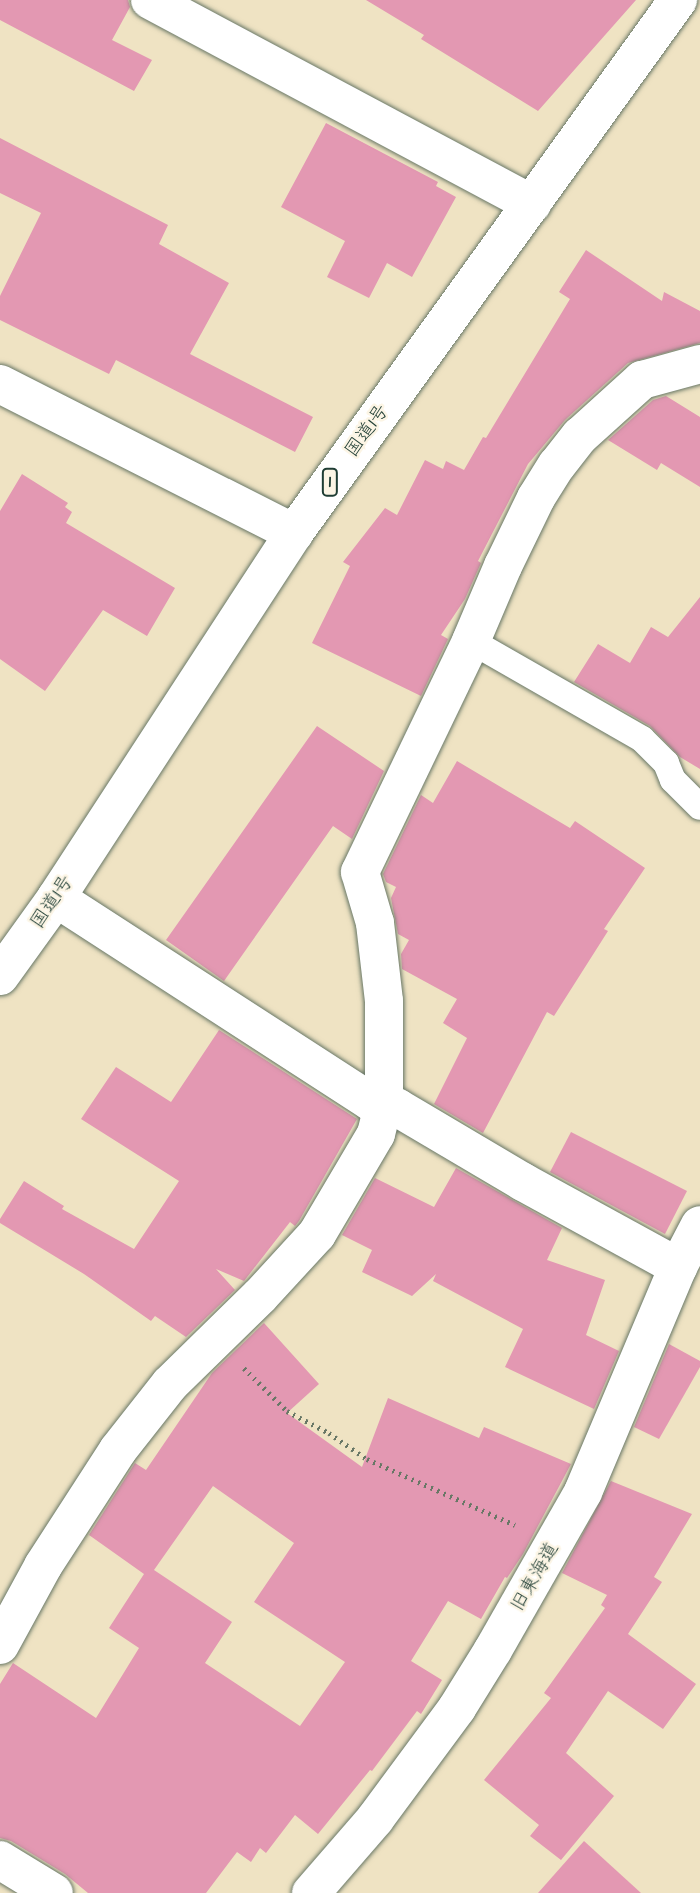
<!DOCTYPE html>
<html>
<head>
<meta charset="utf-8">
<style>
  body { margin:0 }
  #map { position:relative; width:700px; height:1893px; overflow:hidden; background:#efe3c3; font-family:"Architects Daughter","Klee One",sans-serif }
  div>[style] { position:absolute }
  .building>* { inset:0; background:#e398b2 }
  .path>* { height:4.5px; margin-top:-2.25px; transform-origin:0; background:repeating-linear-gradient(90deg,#687766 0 2px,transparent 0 7px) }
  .roads { filter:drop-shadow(0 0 2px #687766) drop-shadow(0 0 2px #687766) }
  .service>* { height:26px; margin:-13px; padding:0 13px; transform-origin:13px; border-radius:13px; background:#fff }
  .minor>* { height:38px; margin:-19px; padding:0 19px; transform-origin:19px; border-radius:19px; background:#fff }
  .tertiary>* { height:38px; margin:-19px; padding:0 19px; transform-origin:19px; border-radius:19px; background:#fff }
  .trunk>* { height:38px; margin:-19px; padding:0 19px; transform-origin:19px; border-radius:19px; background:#fff }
  span { translate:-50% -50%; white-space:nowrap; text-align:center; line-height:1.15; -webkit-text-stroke:5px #fcf5e5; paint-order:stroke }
  .shield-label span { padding:2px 5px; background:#fcf5e5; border:2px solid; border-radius:5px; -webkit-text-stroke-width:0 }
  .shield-label { font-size:18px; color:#1f3d34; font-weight:700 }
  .street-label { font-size:19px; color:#1f3d34 }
</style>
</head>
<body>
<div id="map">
  <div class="building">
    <i style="clip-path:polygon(0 0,128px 0,130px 7px,112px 40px,152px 60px,134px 91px,0 20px)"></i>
    <i style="clip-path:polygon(366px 0,636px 0,538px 111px,421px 39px,424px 35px)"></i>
    <i style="clip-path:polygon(326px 123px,438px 182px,436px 186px,456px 197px,412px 277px,387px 263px,369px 298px,327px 277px,345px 241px,281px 207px)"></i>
    <i style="clip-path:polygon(0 138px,168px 225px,159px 244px,229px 283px,190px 354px,313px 417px,295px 452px,116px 360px,109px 374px,0 320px,0 296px,41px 213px,0 193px)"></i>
    <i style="clip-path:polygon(586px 250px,662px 301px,664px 292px,700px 311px,700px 343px,628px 363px,565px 420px,528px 464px,478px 561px,481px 563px,465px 599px,441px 635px,448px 639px,421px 696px,312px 643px,350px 566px,343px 562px,385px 508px,397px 515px,425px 460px,443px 469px,446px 461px,464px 470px,483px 437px,486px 438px,570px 299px,559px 292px)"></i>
    <i style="clip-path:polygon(666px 396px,700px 417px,700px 487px,661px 463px,657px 470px,608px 440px,653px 400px)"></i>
    <i style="clip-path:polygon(22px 474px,68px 503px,65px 507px,72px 512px,66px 523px,175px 588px,147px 636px,103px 610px,45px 691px,0 659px,0 511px)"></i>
    <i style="clip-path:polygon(700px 597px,700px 769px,680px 757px,650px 726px,574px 682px,598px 644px,630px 663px,651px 627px,668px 637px)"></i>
    <i style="clip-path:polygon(317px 726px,384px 771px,352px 839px,333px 826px,224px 981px,166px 940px)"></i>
    <i style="clip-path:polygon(457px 761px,570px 828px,575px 821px,645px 868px,604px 929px,608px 931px,554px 1016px,547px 1012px,483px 1133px,434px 1104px,467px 1038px,443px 1023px,457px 999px,402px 969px,401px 954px,409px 940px,398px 934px,391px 898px,396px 887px,386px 882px,383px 874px,421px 795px,433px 803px)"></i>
    <i style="clip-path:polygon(219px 1030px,357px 1119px,299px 1221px,295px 1226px,290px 1222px,244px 1281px,216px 1269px,235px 1290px,186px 1337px,155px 1316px,151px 1321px,84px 1274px,0 1223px,0 1219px,24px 1181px,64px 1206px,62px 1209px,134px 1249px,179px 1181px,81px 1119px,116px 1067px,171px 1102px)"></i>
    <i style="clip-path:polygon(571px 1132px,687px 1191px,665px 1234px,550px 1172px)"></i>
    <i style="clip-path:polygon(456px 1168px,562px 1228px,547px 1260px,605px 1280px,586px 1335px,619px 1351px,594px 1409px,505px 1367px,523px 1329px,433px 1281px,436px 1274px,412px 1296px,362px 1272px,372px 1250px,342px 1235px,375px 1178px,434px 1207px)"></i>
    <i style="clip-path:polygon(evenodd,264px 1323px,319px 1384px,287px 1413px,362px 1467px,388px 1398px,479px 1438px,484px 1427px,571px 1464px,523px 1554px,507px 1578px,505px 1577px,481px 1619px,448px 1601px,411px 1661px,442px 1680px,421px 1714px,417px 1711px,372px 1771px,370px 1770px,318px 1834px,295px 1815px,266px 1853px,260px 1848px,251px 1862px,237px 1852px,206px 1893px,88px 1893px,65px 1874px,11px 1841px,0 1838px,0 1684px,13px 1663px,96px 1718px,139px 1648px,109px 1628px,144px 1574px,89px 1535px,135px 1463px,146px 1470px,212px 1373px,264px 1323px,213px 1486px,294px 1543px,254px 1602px,345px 1662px,300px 1726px,205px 1663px,232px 1622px,154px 1570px,213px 1486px)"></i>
    <i style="clip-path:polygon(669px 1344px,700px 1361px,700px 1367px,659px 1439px,634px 1427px)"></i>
    <i style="clip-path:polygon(611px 1481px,692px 1514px,654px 1577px,662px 1582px,628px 1634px,696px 1684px,663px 1729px,608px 1691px,566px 1753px,614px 1796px,561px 1860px,530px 1836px,539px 1825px,484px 1780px,551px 1698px,544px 1693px,605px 1608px,601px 1605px,607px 1595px,562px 1573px)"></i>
    <i style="clip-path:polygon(584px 1841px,641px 1893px,538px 1893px)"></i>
  </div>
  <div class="path">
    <i style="left:244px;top:1368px;width:61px;rotate:45deg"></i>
    <i style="left:287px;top:1411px;width:47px;rotate:27.6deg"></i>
    <i style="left:329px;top:1433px;width:46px;rotate:34.4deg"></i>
    <i style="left:367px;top:1459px;width:162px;rotate:24deg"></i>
  </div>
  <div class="roads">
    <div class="service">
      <i style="left:471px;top:641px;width:197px;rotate:29.8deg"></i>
      <i style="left:642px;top:739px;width:34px;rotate:45deg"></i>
      <i style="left:666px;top:763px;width:18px;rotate:68deg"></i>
      <i style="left:673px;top:780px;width:38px;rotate:45deg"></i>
    </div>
    <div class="minor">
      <i style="left:150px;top:0;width:433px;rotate:28.1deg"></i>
      <i style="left:56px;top:898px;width:375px;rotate:32.9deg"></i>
      <i style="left:371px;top:1102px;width:13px;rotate:-4deg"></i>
      <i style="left:384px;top:1101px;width:16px;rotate:27deg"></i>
      <i style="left:398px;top:1108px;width:145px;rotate:30.6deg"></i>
      <i style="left:523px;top:1182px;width:177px;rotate:28.7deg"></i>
      <i style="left:0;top:1645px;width:90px;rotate:-61.4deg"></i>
      <i style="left:43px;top:1566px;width:138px;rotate:-57.1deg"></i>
      <i style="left:118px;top:1450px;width:84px;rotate:-51.8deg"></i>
      <i style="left:170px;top:1384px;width:126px;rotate:-44.4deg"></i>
      <i style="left:260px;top:1296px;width:84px;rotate:-47.4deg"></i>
      <i style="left:317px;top:1234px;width:116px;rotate:-59.5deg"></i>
      <i style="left:376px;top:1134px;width:34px;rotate:-76deg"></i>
      <i style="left:384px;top:1101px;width:100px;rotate:-90deg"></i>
      <i style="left:384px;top:1001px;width:79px;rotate:-96.6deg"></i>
      <i style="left:375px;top:923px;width:53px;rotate:-106.4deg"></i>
      <i style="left:360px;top:872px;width:256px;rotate:-64.3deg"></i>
      <i style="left:471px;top:641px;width:82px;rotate:-66.9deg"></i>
      <i style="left:503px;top:566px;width:76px;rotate:-64.1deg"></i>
      <i style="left:536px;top:498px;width:39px;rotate:-58deg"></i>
      <i style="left:557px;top:465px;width:37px;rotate:-52deg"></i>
      <i style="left:580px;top:436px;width:84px;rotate:-42.1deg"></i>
      <i style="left:642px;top:380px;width:60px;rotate:-15.4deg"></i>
      <i style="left:0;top:1860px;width:63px;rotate:31.4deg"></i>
      <i style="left:311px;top:1893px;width:98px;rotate:-49.1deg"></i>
      <i style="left:375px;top:1819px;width:138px;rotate:-53.5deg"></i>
      <i style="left:457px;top:1708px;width:68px;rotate:-58.2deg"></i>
      <i style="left:493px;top:1650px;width:182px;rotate:-60.3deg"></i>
      <i style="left:583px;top:1492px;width:244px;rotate:-67.1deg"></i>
      <i style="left:678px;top:1267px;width:47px;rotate:-62.4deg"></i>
    </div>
    <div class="tertiary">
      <i style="left:0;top:384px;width:330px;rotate:26.9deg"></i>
    </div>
    <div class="trunk">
      <i style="left:0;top:976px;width:96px;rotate:-54.3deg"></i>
      <i style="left:56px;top:898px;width:436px;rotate:-56.9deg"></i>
      <i style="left:294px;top:533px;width:657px;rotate:-54.23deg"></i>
    </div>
  </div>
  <div class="shield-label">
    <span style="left:330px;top:482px">1</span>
  </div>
  <div class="street-label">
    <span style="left:367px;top:431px;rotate:-54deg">国道1号</span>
    <span style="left:52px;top:902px;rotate:-56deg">国道1号</span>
    <span style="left:535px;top:1577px;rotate:-60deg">旧東海道</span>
  </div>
</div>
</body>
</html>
